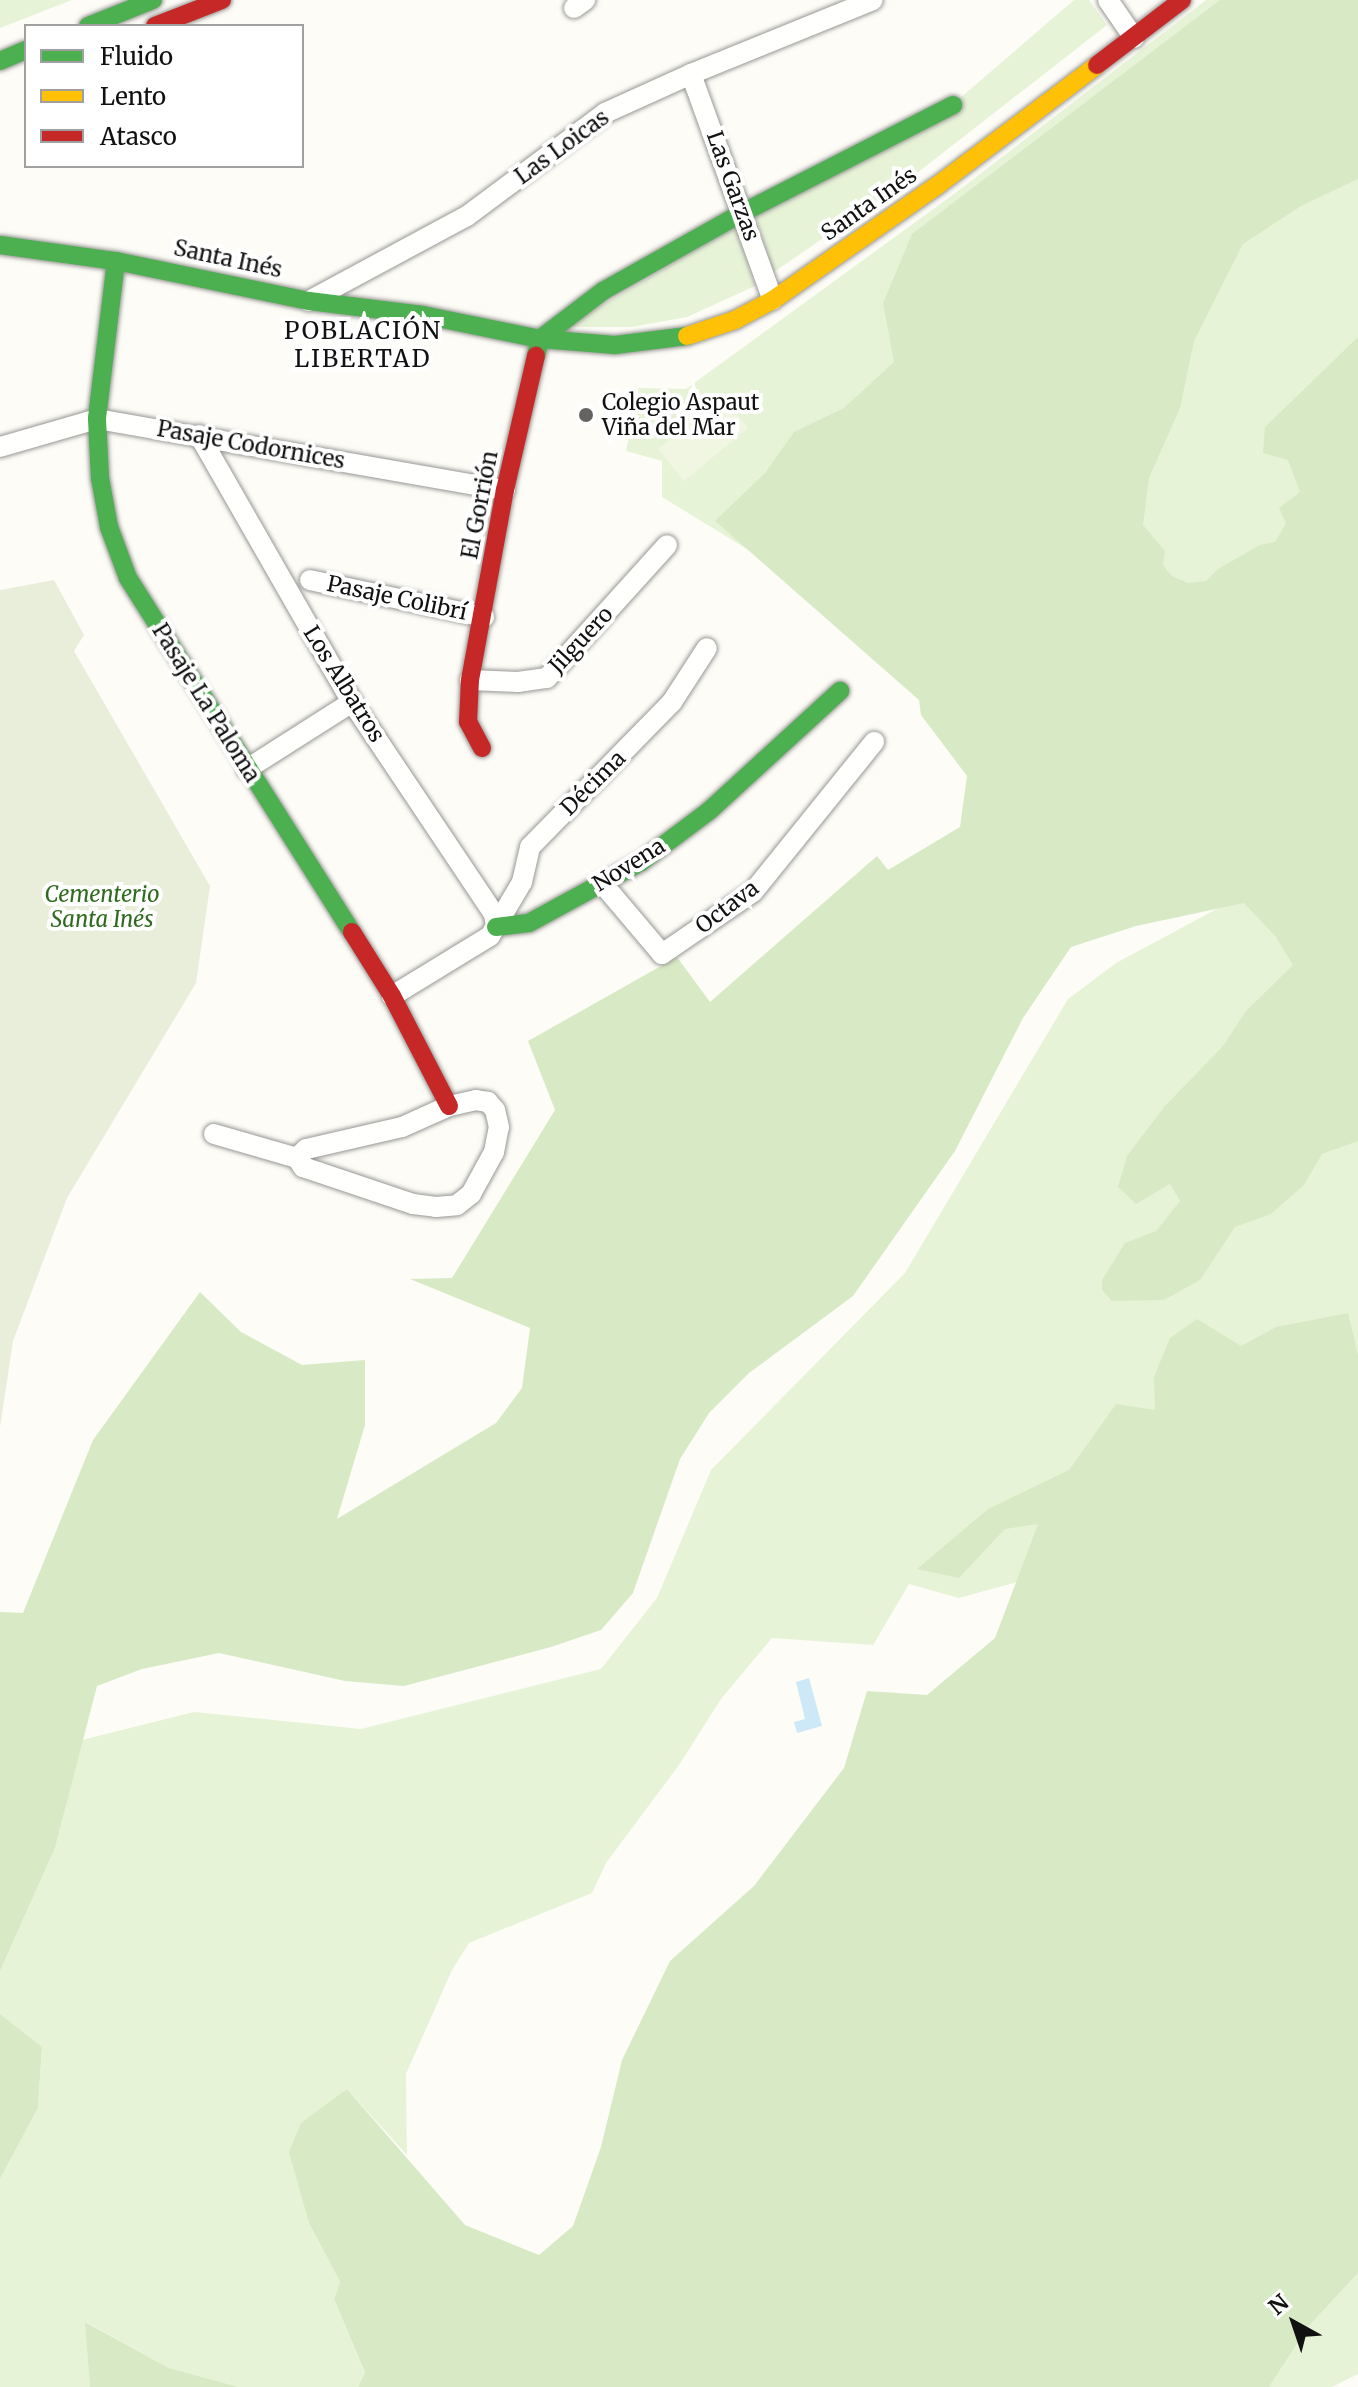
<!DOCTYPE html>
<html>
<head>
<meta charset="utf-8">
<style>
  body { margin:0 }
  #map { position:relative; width:1358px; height:2387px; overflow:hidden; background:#fdfcf7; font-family:Merriweather,serif }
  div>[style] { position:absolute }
  .green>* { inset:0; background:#e7f3d7 }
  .forest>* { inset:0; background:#d8eac5 }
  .cemetery>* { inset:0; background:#e9eedb }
  .pitch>* { inset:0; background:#f0f6e1 }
  .water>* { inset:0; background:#cde8f7 }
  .roads { filter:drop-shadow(0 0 2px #979795) drop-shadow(0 0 2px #979795) }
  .street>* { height:20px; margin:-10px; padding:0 10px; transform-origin:10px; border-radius:10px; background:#fffffe }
  .fast>* { height:18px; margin:-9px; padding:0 9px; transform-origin:9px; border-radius:9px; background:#4caf50 }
  .slow>* { height:18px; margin:-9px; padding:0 9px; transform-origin:9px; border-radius:9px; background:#ffc107 }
  .jam>* { height:18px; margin:-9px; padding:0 9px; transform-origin:9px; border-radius:9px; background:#c62828 }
  .dots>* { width:22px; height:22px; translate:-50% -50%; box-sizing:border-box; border:4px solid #fff; border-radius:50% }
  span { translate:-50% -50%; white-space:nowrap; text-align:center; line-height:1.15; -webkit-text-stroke:8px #fff; paint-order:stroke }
  .street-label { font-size:22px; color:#111 }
  .poi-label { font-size:22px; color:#111 }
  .left { translate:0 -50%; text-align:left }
  .park-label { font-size:22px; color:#2f6b1f; font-style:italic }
  .neighbourhood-label { font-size:24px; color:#111; letter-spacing:2px }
  .legend { position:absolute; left:24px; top:24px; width:280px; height:144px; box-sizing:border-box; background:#fff; border:2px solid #a0a0a0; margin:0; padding:10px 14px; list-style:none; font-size:24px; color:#111 }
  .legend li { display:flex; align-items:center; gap:16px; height:40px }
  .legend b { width:40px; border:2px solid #a0a0a0 }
  .north { position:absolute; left:1254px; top:2283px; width:80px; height:80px; -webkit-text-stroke:6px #fff; paint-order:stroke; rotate:320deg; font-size:22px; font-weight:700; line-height:32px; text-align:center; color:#111 }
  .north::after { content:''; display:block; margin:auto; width:28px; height:36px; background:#111; clip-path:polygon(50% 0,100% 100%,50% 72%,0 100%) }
</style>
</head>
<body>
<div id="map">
  <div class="green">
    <i style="clip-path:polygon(0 0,72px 0,0 28px)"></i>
    <i style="clip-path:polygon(1074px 0,1089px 0,1107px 25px,912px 177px,774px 272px,753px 208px,945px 111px)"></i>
    <i style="clip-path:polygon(1206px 0,1358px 0,1358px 1393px,1042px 1575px,959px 1598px,909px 1584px,873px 1645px,772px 1638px,721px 1699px,679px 1765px,606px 1863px,592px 1893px,469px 1943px,452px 1970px,406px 2074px,407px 2155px,347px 2089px,309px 2223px,340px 2282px,334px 2299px,365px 2374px,358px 2387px,239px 2387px,169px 2368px,86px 2322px,90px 2387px,0 2387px,0 2179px,38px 2108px,42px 2048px,0 2014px,0 1971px,55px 1848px,82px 1740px,194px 1712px,361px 1729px,601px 1669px,657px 1598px,711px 1470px,905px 1273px,1068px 999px,1116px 963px,1239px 897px,778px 568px,662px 497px,662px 461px,626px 451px,639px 388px,686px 389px,958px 191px)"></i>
    <i style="clip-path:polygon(736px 227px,755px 286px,687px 317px,632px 327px,565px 327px)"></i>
    <i style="clip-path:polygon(1358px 2273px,1358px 2374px,1332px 2387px,1269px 2387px,1308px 2327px)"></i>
  </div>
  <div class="forest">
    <i style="clip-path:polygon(1220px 0,1358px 0,1358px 179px,1301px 206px,1243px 244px,1194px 341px,1180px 408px,1149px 478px,1143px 525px,1165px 551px,1163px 565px,1172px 576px,1188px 583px,1206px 581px,1218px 569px,1260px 545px,1275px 542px,1286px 523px,1279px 508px,1300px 492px,1288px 460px,1263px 453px,1265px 427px,1358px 337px,1358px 1141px,1322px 1154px,1304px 1185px,1271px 1214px,1235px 1227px,1200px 1280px,1164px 1300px,1112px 1301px,1102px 1290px,1102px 1280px,1125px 1243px,1156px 1231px,1180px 1201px,1170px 1184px,1136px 1204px,1118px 1187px,1127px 1156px,1164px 1107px,1223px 1046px,1246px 1011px,1293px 965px,1276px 937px,1244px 903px,1136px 926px,1071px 947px,1023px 1018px,955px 1151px,853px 1296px,749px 1373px,709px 1413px,680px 1459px,633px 1593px,601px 1630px,551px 1647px,404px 1686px,345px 1681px,219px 1653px,142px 1669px,97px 1686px,55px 1848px,0 1971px,0 1612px,23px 1613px,93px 1440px,200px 1292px,241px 1332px,302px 1365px,365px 1360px,365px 1425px,337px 1519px,496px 1423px,522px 1388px,530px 1328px,410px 1279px,452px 1278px,555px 1110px,528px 1041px,677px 957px,710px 1002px,877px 856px,888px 870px,960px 827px,967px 776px,921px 715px,919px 700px,715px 521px,765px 473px,794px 432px,844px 408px,894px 362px,883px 303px,912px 234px)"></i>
    <i style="clip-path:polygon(1348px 1313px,1358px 1355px,1358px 2273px,1308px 2327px,1269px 2387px,358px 2387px,365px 2373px,334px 2299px,340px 2282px,309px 2223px,289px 2152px,301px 2123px,347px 2089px,465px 2225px,539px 2255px,573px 2226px,601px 2147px,622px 2060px,670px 1961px,754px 1886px,844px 1768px,867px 1691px,927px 1695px,995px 1638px,1038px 1524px,1005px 1529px,959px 1578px,917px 1569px,988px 1509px,1069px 1470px,1116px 1404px,1155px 1410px,1154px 1377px,1170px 1338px,1197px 1319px,1241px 1346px,1276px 1327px)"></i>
    <i style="clip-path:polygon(0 2014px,42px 2047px,38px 2108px,0 2179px)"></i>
    <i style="clip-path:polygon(85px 2322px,169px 2368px,239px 2387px,90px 2387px)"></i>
  </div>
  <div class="cemetery">
    <i style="clip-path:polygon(54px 580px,84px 635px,74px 651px,210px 886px,196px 983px,67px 1198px,13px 1341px,0 1427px,0 590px)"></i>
  </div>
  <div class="pitch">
    <i style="clip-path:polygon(721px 397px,748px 428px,684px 481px,658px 449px)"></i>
  </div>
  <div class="water">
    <i style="clip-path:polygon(809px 1678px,822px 1726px,797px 1733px,794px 1722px,805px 1719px,796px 1682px)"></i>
  </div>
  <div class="roads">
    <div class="street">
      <i style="left:1108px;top:0;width:46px;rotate:55.6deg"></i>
      <i style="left:574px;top:8px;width:14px;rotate:-36deg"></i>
      <i style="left:691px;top:74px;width:240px;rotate:70.1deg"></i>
      <i style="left:309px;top:301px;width:179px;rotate:-28.3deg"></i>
      <i style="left:467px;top:216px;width:172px;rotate:-36.7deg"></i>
      <i style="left:605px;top:113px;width:94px;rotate:-24.4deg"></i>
      <i style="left:691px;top:74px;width:196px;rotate:-22.1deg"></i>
      <i style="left:199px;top:435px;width:308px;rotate:60.2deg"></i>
      <i style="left:352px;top:702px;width:255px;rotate:56.2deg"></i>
      <i style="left:494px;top:914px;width:13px;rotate:81deg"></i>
      <i style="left:0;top:447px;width:101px;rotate:-16.1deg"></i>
      <i style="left:97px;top:419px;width:414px;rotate:9.9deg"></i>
      <i style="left:310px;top:580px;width:178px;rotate:12deg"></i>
      <i style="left:470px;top:680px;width:48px;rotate:2.4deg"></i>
      <i style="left:518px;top:682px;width:29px;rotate:-8deg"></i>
      <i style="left:547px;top:678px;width:179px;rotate:-47.9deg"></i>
      <i style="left:247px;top:769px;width:125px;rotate:-32.5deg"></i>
      <i style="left:602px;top:883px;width:93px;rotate:49.8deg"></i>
      <i style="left:662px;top:954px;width:110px;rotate:-34.3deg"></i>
      <i style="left:753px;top:892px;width:193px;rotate:-51.1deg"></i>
      <i style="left:392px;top:996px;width:115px;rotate:-31.5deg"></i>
      <i style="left:490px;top:936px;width:63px;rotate:-59.3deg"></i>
      <i style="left:522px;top:882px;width:36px;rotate:-77deg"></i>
      <i style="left:530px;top:847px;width:203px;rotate:-45.6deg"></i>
      <i style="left:672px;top:702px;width:64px;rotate:-57.1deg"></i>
      <i style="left:214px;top:1134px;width:86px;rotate:16.1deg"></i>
      <i style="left:297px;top:1158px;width:11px;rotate:56deg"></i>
      <i style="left:303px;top:1167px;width:116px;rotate:18.6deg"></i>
      <i style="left:413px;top:1204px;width:23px;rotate:7deg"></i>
      <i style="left:436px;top:1207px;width:21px;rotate:-5deg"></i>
      <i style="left:457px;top:1205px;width:18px;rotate:-38deg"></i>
      <i style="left:471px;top:1194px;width:48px;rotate:-61.3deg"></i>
      <i style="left:494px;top:1152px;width:25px;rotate:-79deg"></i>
      <i style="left:499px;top:1127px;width:17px;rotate:-103deg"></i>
      <i style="left:495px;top:1110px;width:11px;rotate:-131deg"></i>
      <i style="left:488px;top:1102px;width:12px;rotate:-171deg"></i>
      <i style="left:476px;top:1100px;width:28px;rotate:167deg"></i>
      <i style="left:449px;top:1106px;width:51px;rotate:155.9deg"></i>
      <i style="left:402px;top:1127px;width:98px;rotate:167.1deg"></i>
      <i style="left:306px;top:1149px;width:13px;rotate:135deg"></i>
    </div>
    <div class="fast">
      <i style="left:88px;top:26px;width:70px;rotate:-21.8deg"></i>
      <i style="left:0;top:61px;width:28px;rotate:-23deg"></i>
      <i style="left:0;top:245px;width:117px;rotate:7.9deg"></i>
      <i style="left:116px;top:261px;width:197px;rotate:11.7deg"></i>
      <i style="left:309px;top:301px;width:115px;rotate:7deg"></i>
      <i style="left:423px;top:315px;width:119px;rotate:11.6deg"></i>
      <i style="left:540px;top:339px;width:75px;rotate:4.6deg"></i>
      <i style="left:615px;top:345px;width:73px;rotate:-7.1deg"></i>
      <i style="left:116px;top:261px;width:159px;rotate:96.9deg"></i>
      <i style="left:97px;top:419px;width:59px;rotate:87.1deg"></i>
      <i style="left:100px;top:478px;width:50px;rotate:79.6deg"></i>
      <i style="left:109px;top:527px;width:54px;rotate:69.6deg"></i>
      <i style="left:128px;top:578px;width:419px;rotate:57.7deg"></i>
      <i style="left:536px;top:356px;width:17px;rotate:-77deg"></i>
      <i style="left:540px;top:339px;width:79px;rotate:-37.3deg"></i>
      <i style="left:603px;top:291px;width:162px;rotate:-29.3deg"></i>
      <i style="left:744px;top:212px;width:235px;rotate:-27.1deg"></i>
      <i style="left:496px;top:927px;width:33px;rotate:-7deg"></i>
      <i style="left:529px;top:923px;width:128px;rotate:-28.6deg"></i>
      <i style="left:641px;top:862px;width:85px;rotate:-36.9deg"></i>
      <i style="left:709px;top:811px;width:178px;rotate:-42.5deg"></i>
    </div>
    <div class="slow">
      <i style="left:687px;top:336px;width:51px;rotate:-18.4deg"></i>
      <i style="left:735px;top:320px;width:43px;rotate:-27.8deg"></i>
      <i style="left:773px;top:300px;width:201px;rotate:-34.9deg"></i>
      <i style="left:938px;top:185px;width:199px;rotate:-37deg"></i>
    </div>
    <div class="jam">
      <i style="left:155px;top:26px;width:72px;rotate:-21.2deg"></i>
      <i style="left:1097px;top:65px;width:107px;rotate:-37.4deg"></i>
      <i style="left:482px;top:748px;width:30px;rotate:-118deg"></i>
      <i style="left:468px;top:722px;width:42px;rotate:-87.3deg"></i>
      <i style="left:470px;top:680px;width:193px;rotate:-79.6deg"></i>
      <i style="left:505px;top:490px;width:138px;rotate:-77deg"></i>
      <i style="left:352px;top:932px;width:75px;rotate:58deg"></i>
      <i style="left:392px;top:996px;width:124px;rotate:62.6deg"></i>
    </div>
  </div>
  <div class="dots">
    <i style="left:586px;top:415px;background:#646362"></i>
  </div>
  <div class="street-label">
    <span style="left:562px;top:147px;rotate:-36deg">Las Loicas</span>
    <span style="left:733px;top:186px;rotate:70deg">Las Garzas</span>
    <span style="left:869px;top:204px;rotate:-35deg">Santa Inés</span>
    <span style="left:228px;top:259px;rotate:12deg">Santa Inés</span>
    <span style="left:251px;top:445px;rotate:10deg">Pasaje Codornices</span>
    <span style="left:480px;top:505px;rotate:-79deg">El Gorrión</span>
    <span style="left:397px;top:598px;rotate:12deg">Pasaje Colibrí</span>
    <span style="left:581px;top:640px;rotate:-47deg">Jilguero</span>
    <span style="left:344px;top:684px;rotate:58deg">Los Albatros</span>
    <span style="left:206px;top:703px;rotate:58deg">Pasaje La Paloma</span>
    <span style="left:593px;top:783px;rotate:-45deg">Décima</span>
    <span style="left:629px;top:865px;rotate:-32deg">Novena</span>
    <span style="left:727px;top:907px;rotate:-37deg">Octava</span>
  </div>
  <div class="poi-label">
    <span class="left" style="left:602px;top:415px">Colegio Aspaut<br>Viña del Mar</span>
  </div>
  <div class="park-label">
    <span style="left:102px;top:907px">Cementerio<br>Santa Inés</span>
  </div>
  <div class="neighbourhood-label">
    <span style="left:363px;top:345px">POBLACIÓN<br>LIBERTAD</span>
  </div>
  <ul class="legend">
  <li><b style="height:10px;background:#4caf50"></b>Fluido</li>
  <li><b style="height:10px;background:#ffc107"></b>Lento</li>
  <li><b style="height:10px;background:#c62828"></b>Atasco</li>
  </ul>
  <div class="north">N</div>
</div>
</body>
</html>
